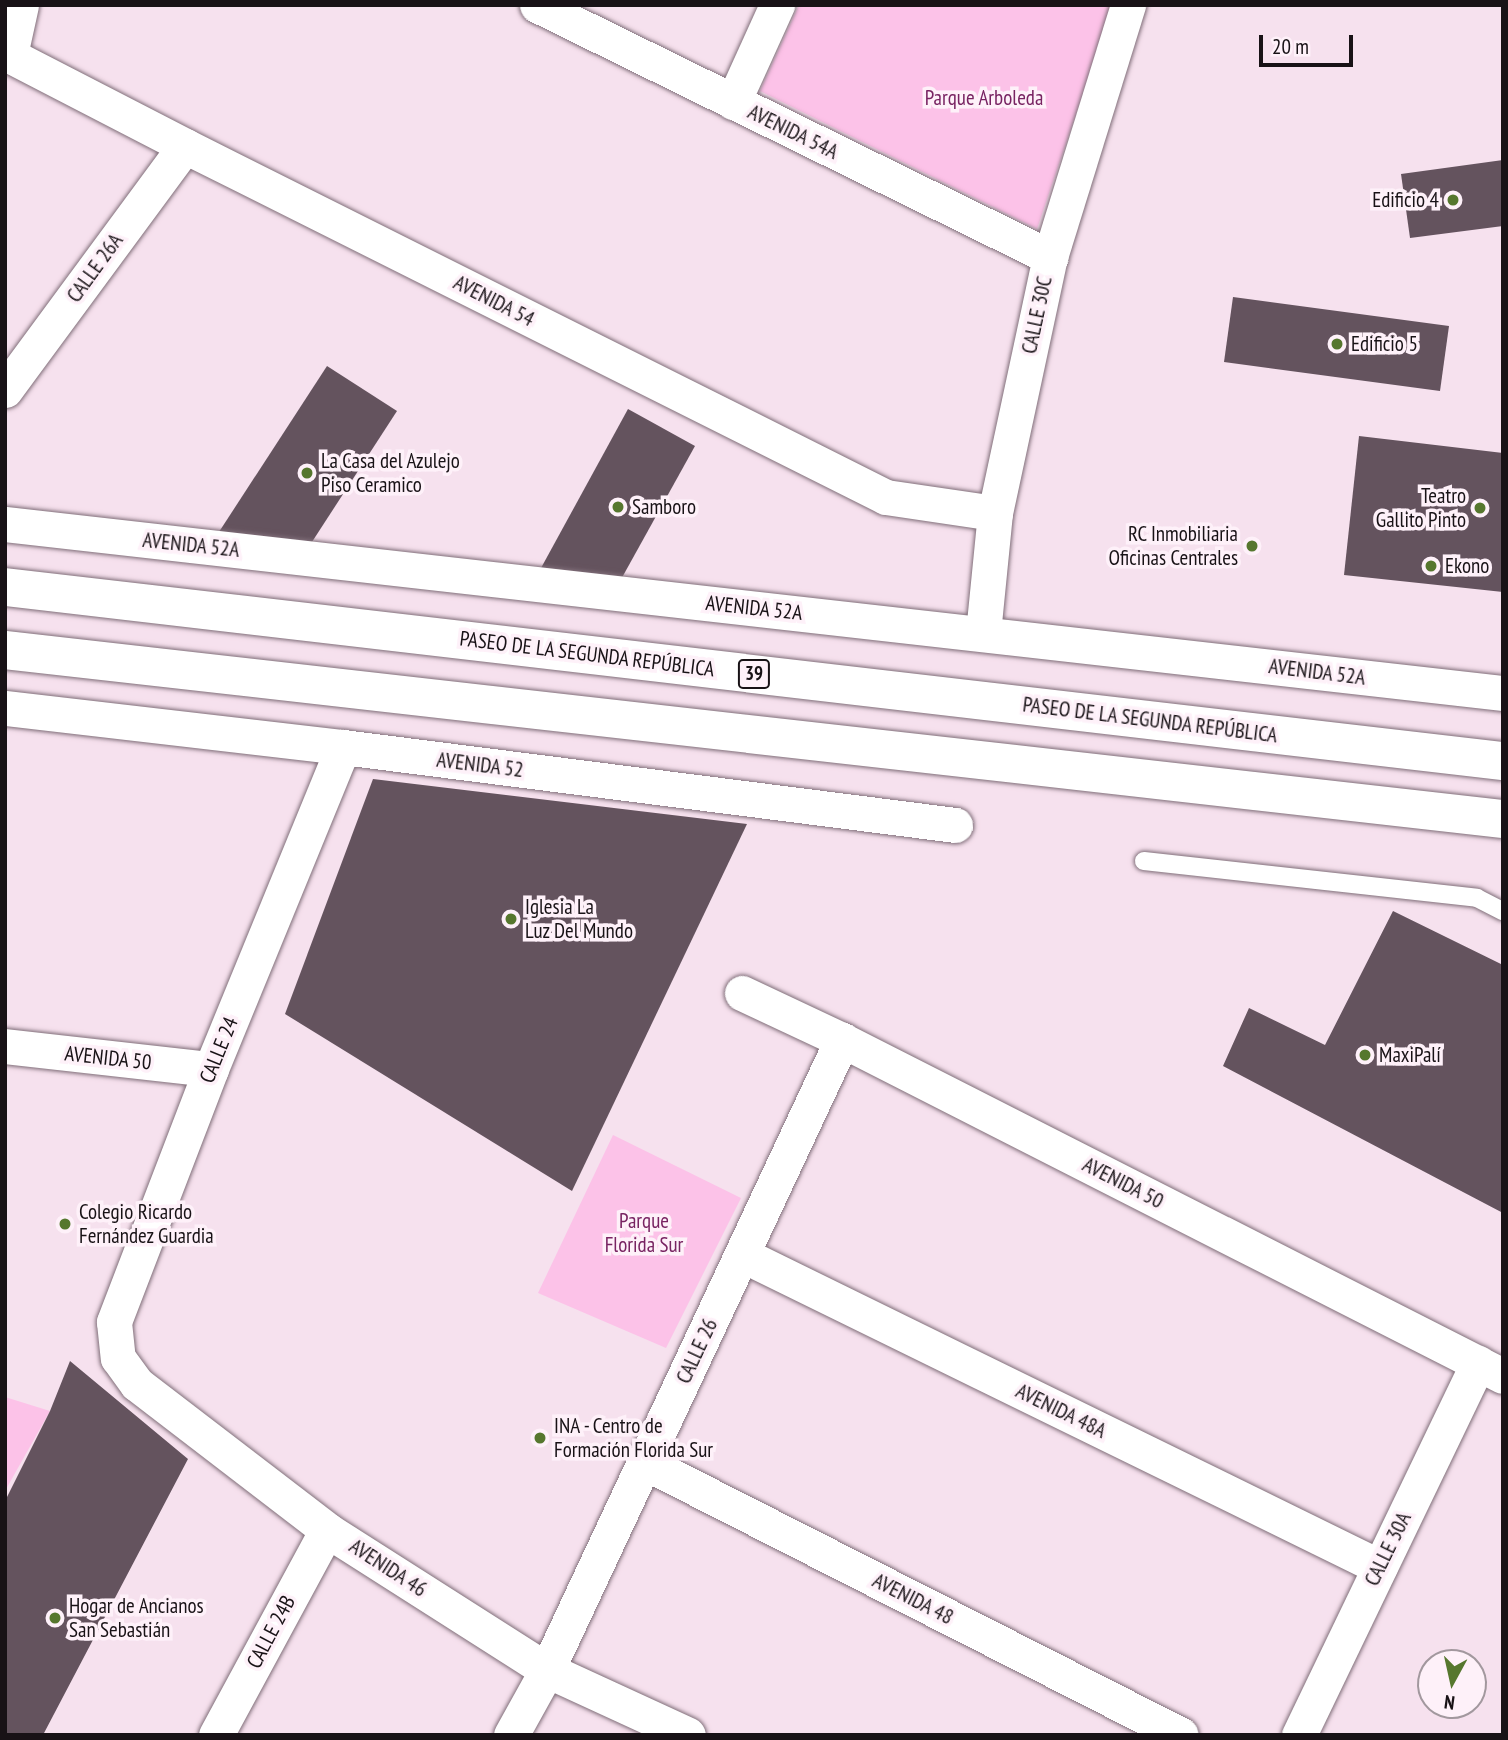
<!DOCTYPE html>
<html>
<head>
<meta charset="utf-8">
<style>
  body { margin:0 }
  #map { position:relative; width:1508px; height:1740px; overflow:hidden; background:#f6e1ee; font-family:"PT Sans Narrow",sans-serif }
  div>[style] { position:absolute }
  .green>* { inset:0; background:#fcc2e8 }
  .building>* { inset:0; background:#64535e }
  .roads { filter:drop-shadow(0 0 2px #806e79) drop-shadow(0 0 2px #806e79) }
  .lane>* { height:18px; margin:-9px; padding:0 9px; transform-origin:9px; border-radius:9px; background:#fff }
  .street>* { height:35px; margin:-17.5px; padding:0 17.5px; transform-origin:17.5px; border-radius:17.5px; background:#fff }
  .highway>* { height:38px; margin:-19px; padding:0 19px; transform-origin:19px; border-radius:19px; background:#fff }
  .dots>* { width:19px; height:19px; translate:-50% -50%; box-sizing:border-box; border:4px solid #fef1f9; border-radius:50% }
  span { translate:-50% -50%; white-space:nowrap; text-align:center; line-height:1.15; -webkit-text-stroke:7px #fef1f9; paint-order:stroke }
  .shield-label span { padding:2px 5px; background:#fef1f9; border:2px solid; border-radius:5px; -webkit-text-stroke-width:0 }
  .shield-label { font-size:19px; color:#181216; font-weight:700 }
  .park-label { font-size:21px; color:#782362 }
  .street-label { font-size:21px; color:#181216 }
  .poi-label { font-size:21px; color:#181216 }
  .right { translate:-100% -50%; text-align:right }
  .left { translate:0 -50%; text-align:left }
  .frame { position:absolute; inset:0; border:7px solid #181216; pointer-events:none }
  .north { position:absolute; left:1417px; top:1649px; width:70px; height:70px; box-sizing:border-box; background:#fef1f9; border:2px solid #a2989e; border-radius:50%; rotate:188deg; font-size:19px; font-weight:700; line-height:28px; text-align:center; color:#181216 }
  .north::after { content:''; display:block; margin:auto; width:24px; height:32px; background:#56772e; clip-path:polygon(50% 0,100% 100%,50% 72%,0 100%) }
  .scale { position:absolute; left:1259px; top:35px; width:94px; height:32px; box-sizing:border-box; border:4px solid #181216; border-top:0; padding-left:9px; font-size:21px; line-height:24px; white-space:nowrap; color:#181216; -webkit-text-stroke:5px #fef1f9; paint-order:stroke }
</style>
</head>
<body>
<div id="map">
  <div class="green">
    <i style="clip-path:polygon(799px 5px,1113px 5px,1037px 229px,760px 91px)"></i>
    <i style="clip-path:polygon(613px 1135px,741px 1198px,666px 1348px,538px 1293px)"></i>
    <i style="clip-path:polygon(5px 1397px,50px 1411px,5px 1491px)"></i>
  </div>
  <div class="building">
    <i style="clip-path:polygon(1503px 160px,1503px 226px,1410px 238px,1401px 174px)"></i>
    <i style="clip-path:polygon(1233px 297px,1449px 326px,1440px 391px,1224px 362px)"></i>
    <i style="clip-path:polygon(327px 366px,397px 411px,310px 545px,217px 535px)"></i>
    <i style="clip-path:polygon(628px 409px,695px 446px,619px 583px,541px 568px)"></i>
    <i style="clip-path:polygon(1359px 436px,1503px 453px,1503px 592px,1344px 575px)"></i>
    <i style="clip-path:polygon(373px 779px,747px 824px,572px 1191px,285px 1014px)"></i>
    <i style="clip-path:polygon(1393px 911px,1503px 965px,1503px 1213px,1223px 1066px,1249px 1008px,1325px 1045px)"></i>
    <i style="clip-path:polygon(70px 1361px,188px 1459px,43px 1735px,5px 1735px,5px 1501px,50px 1411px)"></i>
  </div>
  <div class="roads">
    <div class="lane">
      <i style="left:1144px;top:861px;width:335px;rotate:6.3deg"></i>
      <i style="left:1477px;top:898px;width:29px;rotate:27deg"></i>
    </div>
    <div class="street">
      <i style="left:537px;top:5px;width:572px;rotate:26.16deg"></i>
      <i style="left:5px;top:53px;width:203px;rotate:27.3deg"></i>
      <i style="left:185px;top:146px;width:784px;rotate:26.6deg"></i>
      <i style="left:886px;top:497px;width:110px;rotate:8.4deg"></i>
      <i style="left:10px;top:55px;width:51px;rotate:-77.6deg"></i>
      <i style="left:733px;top:102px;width:107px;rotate:-65.6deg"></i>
      <i style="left:5px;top:390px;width:303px;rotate:-53.6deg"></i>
      <i style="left:5px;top:524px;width:1508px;rotate:6.44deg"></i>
      <i style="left:983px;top:633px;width:121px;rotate:-84.3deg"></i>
      <i style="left:995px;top:513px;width:262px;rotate:-77.9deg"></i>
      <i style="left:1050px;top:257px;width:264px;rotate:-72.8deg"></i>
      <i style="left:5px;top:708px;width:340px;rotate:6.6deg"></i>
      <i style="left:343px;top:747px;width:617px;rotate:7.26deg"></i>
      <i style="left:343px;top:747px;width:348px;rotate:112.3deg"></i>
      <i style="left:211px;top:1069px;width:271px;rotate:111deg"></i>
      <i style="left:114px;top:1322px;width:36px;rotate:84deg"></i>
      <i style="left:118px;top:1358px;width:32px;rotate:54deg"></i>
      <i style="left:137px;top:1384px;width:240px;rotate:37.5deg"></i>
      <i style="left:327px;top:1530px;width:261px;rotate:32.5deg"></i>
      <i style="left:547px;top:1670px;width:155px;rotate:24.7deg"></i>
      <i style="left:742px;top:993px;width:110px;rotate:25.2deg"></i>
      <i style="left:842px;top:1040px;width:741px;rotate:26.95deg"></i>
      <i style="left:5px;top:1046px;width:207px;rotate:6.4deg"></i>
      <i style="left:743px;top:1255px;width:709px;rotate:26.1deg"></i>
      <i style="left:644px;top:1462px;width:602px;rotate:26.95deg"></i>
      <i style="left:216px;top:1735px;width:233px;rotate:-61.6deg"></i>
      <i style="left:511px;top:1735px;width:74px;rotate:-61deg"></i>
      <i style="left:547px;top:1670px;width:696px;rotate:-64.91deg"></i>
      <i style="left:1299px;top:1735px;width:413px;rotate:-64.3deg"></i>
    </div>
    <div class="highway">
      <i style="left:5px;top:587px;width:1508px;rotate:6.63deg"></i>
      <i style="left:5px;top:650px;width:1508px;rotate:6.44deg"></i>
    </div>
  </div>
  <div class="dots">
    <i style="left:1453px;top:200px;background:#56772e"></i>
    <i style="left:1337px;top:344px;background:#56772e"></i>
    <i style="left:307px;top:473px;background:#56772e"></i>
    <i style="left:618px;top:507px;background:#56772e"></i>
    <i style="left:1480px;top:508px;background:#56772e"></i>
    <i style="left:1252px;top:546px;background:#56772e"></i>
    <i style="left:1431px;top:566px;background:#56772e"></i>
    <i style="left:511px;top:919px;background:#56772e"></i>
    <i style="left:1365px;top:1055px;background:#56772e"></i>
    <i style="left:65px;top:1224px;background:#56772e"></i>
    <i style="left:540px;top:1438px;background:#56772e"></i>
    <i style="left:55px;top:1618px;background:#56772e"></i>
  </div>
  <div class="shield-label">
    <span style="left:754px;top:674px">39</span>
  </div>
  <div class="park-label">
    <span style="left:984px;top:98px">Parque Arboleda</span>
    <span style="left:644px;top:1233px">Parque<br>Florida Sur</span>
  </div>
  <div class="street-label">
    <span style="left:793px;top:132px;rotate:26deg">AVENIDA 54A</span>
    <span style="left:95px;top:268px;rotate:-54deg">CALLE 26A</span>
    <span style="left:494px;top:301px;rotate:27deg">AVENIDA 54</span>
    <span style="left:1037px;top:315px;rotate:-78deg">CALLE 30C</span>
    <span style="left:191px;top:545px;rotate:6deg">AVENIDA 52A</span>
    <span style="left:754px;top:608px;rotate:6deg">AVENIDA 52A</span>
    <span style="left:587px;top:654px;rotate:7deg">PASEO DE LA SEGUNDA REPÚBLICA</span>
    <span style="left:1317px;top:672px;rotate:7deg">AVENIDA 52A</span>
    <span style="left:1150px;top:720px;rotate:7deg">PASEO DE LA SEGUNDA REPÚBLICA</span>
    <span style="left:480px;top:765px;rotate:7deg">AVENIDA 52</span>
    <span style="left:219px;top:1050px;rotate:-68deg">CALLE 24</span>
    <span style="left:108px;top:1058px;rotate:6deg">AVENIDA 50</span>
    <span style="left:1123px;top:1183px;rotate:27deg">AVENIDA 50</span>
    <span style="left:697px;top:1351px;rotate:-65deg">CALLE 26</span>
    <span style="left:1061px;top:1411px;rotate:26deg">AVENIDA 48A</span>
    <span style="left:1388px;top:1549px;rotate:-64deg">CALLE 30A</span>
    <span style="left:388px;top:1568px;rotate:33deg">AVENIDA 46</span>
    <span style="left:913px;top:1599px;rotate:27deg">AVENIDA 48</span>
    <span style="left:271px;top:1632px;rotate:-62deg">CALLE 24B</span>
  </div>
  <div class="poi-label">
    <span class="right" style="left:1439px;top:200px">Edificio 4</span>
    <span class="left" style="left:1351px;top:344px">Edificio 5</span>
    <span class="left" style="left:321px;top:473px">La Casa del Azulejo<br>Piso Ceramico</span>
    <span class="right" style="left:1466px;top:508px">Teatro<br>Gallito Pinto</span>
    <span class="left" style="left:632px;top:507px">Samboro</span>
    <span class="right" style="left:1238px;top:546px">RC Inmobiliaria<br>Oficinas Centrales</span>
    <span class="left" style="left:1445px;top:566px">Ekono</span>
    <span class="left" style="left:525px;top:919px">Iglesia La<br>Luz Del Mundo</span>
    <span class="left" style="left:1379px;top:1055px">MaxiPalí</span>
    <span class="left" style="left:79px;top:1224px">Colegio Ricardo<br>Fernández Guardia</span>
    <span class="left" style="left:554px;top:1438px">INA - Centro de<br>Formación Florida Sur</span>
    <span class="left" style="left:69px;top:1618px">Hogar de Ancianos<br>San Sebastián</span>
  </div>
  <div class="frame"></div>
  <div class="north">N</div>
  <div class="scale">20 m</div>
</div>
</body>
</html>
